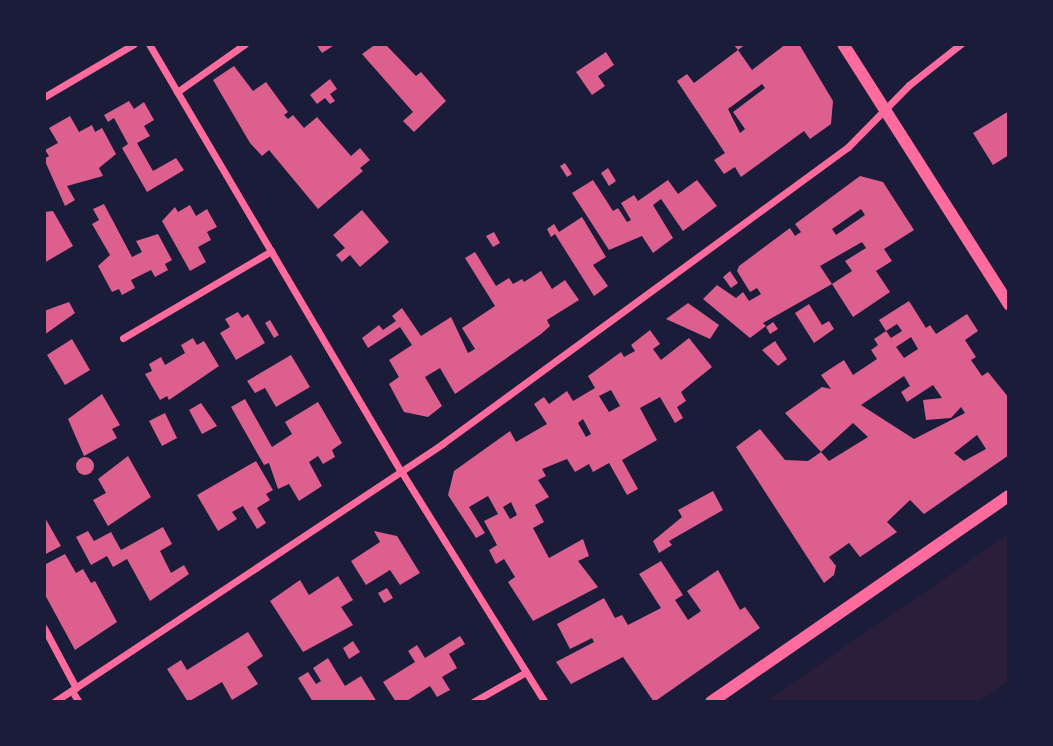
<!DOCTYPE html>
<html>
<head>
<meta charset="utf-8">
<style>
  body { margin:0 }
  #map { position:relative; width:1053px; height:746px; overflow:hidden; background:#1b1b3a; font-family:Mulish,sans-serif }
  div>[style] { position:absolute }
  .green>* { inset:0; background:#2a1e3b }
  .building>* { inset:0; background:#dd5f8e }
  .round { border-radius:50% }
  .minor>* { height:7px; margin:-3.5px; padding:0 3.5px; transform-origin:3.5px; border-radius:3.5px; background:#ff6b9d }
  .tertiary>* { height:12px; margin:-6px; padding:0 6px; transform-origin:6px; border-radius:6px; background:#ff6b9d }
  span { translate:-50% -50%; white-space:nowrap; text-align:center; line-height:1.15; -webkit-text-stroke:5px #1b1b3a; paint-order:stroke }
  .frame { position:absolute; inset:0; border:46px solid #1b1b3a; pointer-events:none }
</style>
</head>
<body>
<div id="map">
  <div class="green">
    <i style="clip-path:polygon(1009px 534px,1009px 680px,977px 702px,765px 702px)"></i>
  </div>
  <div class="building">
    <i style="clip-path:polygon(316px 44px,336px 44px,322px 53px)"></i>
    <i style="clip-path:polygon(376px 44px,385px 44px,416px 76px,421px 72px,446px 101px,414px 132px,403px 121px,413px 112px,362px 54px)"></i>
    <i style="clip-path:polygon(evenodd,733px 44px,746px 44px,738px 50px,752px 70px,786px 44px,799px 44px,833px 101px,831px 124px,810px 139px,804px 131px,741px 177px,735px 167px,724px 174px,714px 160px,725px 153px,677px 81px,687px 74px,694px 83px,738px 50px,733px 44px,762px 84px,765px 88px,733px 112px,745px 129px,740px 133px,728px 109px,762px 84px)"></i>
    <i style="clip-path:polygon(606px 52px,614px 65px,598px 76px,605px 86px,592px 95px,576px 72px)"></i>
    <i style="clip-path:polygon(234px 66px,253px 91px,266px 82px,288px 112px,284px 115px,288px 119px,293px 115px,304px 128px,317px 117px,351px 156px,360px 148px,370px 160px,360px 168px,363px 171px,318px 209px,269px 150px,262px 156px,250px 143px,213px 80px)"></i>
    <i style="clip-path:polygon(330px 79px,337px 89px,330px 94px,335px 101px,330px 104px,325px 98px,317px 104px,310px 95px)"></i>
    <i style="clip-path:polygon(129px 101px,134px 109px,144px 102px,154px 120px,144px 126px,150px 136px,137px 143px,153px 171px,176px 158px,184px 170px,147px 192px,122px 148px,128px 144px,114px 118px,108px 122px,104px 115px)"></i>
    <i style="clip-path:polygon(1009px 111px,1009px 155px,993px 165px,973px 133px)"></i>
    <i style="clip-path:polygon(70px 116px,79px 132px,92px 125px,95px 132px,102px 128px,116px 154px,99px 168px,103px 176px,67px 186px,75px 200px,65px 206px,44px 159px,49px 156px,45px 150px,58px 143px,49px 128px)"></i>
    <i style="clip-path:polygon(565px 163px,572px 174px,567px 177px,560px 166px)"></i>
    <i style="clip-path:polygon(608px 168px,616px 181px,609px 186px,601px 173px)"></i>
    <i style="clip-path:polygon(evenodd,860px 176px,883px 182px,914px 230px,884px 249px,892px 261px,876px 271px,890px 292px,853px 317px,832px 284px,852px 271px,845px 261px,866px 248px,862px 242px,820px 266px,832px 284px,763px 323px,766px 326px,750px 338px,703px 299px,717px 285px,736px 298px,743px 292px,749px 301px,761px 294px,757px 288px,750px 292px,737px 271px,739px 266px,790px 228px,795px 236px,801px 232px,795px 224px,860px 176px,861px 209px,865px 215px,836px 235px,832px 229px,861px 209px)"></i>
    <i style="clip-path:polygon(593px 180px,613px 211px,618px 208px,627px 222px,631px 220px,621px 203px,634px 195px,638px 201px,668px 180px,678px 194px,697px 180px,717px 206px,683px 231px,661px 199px,653px 205px,673px 238px,653px 253px,642px 236px,609px 250px,572px 193px)"></i>
    <i style="clip-path:polygon(104px 204px,132px 257px,142px 252px,136px 241px,158px 234px,172px 260px,165px 264px,168px 270px,155px 277px,151px 270px,131px 280px,135px 288px,122px 295px,119px 289px,112px 292px,98px 266px,110px 255px,92px 224px,99px 220px,93px 209px)"></i>
    <i style="clip-path:polygon(190px 205px,196px 216px,207px 209px,217px 227px,207px 232px,211px 240px,198px 247px,206px 262px,190px 271px,162px 221px,175px 207px,178px 212px)"></i>
    <i style="clip-path:polygon(362px 210px,389px 242px,360px 267px,350px 255px,342px 262px,336px 255px,345px 248px,333px 235px)"></i>
    <i style="clip-path:polygon(53px 211px,73px 246px,44px 263px,44px 212px)"></i>
    <i style="clip-path:polygon(582px 217px,606px 257px,593px 265px,608px 286px,594px 296px,555px 234px,551px 237px,547px 229px,554px 224px,559px 232px)"></i>
    <i style="clip-path:polygon(494px 232px,500px 243px,493px 247px,486px 236px)"></i>
    <i style="clip-path:polygon(475px 252px,496px 286px,509px 278px,513px 284px,522px 279px,524px 282px,541px 271px,552px 289px,565px 280px,579px 300px,547px 320px,550px 326px,541px 334px,455px 394px,440px 368px,425px 377px,442px 406px,428px 417px,404px 412px,389px 384px,399px 377px,389px 360px,412px 345px,400px 327px,368px 348px,362px 338px,379px 325px,383px 330px,396px 321px,392px 316px,402px 308px,421px 336px,451px 317px,468px 353px,475px 349px,462px 328px,495px 306px,465px 258px)"></i>
    <i style="clip-path:polygon(730px 271px,738px 283px,731px 288px,723px 277px)"></i>
    <i style="clip-path:polygon(evenodd,909px 301px,926px 328px,930px 325px,936px 334px,967px 314px,978px 331px,965px 340px,976px 357px,971px 360px,982px 376px,988px 372px,1009px 398px,1009px 455px,924px 514px,910px 500px,887px 522px,897px 532px,860px 557px,849px 543px,829px 557px,836px 566px,834px 575px,824px 583px,736px 447px,760px 429px,785px 460px,808px 461px,821px 452px,829px 461px,868px 437px,853px 423px,821px 452px,785px 413px,822px 387px,831px 389px,821px 375px,844px 360px,853px 375px,877px 359px,871px 350px,878px 345px,874px 339px,886px 331px,891px 338px,902px 331px,897px 324px,886px 331px,879px 320px,909px 301px,911px 337px,918px 349px,904px 358px,896px 347px,911px 337px,909px 301px,904px 376px,910px 386px,901px 392px,907px 402px,933px 385px,942px 398px,923px 400px,926px 420px,951px 418px,961px 407px,965px 413px,914px 439px,861px 405px,904px 376px,909px 301px,977px 435px,986px 449px,964px 461px,954px 453px,977px 435px)"></i>
    <i style="clip-path:polygon(69px 302px,75px 313px,44px 335px,44px 311px)"></i>
    <i style="clip-path:polygon(688px 303px,719px 325px,710px 339px,666px 319px)"></i>
    <i style="clip-path:polygon(809px 304px,822px 325px,829px 321px,834px 329px,814px 343px,795px 313px)"></i>
    <i style="clip-path:polygon(238px 312px,242px 318px,248px 314px,265px 343px,236px 360px,220px 333px,230px 327px,225px 319px)"></i>
    <i style="clip-path:polygon(270px 320px,279px 335px,274px 338px,265px 323px)"></i>
    <i style="clip-path:polygon(773px 322px,778px 329px,770px 334px,766px 327px)"></i>
    <i style="clip-path:polygon(evenodd,650px 330px,660px 344px,653px 349px,661px 360px,689px 338px,712px 367px,681px 392px,686px 401px,677px 407px,683px 418px,675px 423px,660px 397px,640px 408px,657px 440px,622px 460px,638px 489px,627px 495px,609px 463px,593px 472px,589px 464px,575px 472px,567px 459px,542px 469px,546px 476px,538px 480px,549px 497px,535px 505px,544px 522px,533px 528px,549px 558px,583px 539px,589px 556px,578px 561px,598px 587px,533px 621px,508px 582px,515px 577px,504px 559px,496px 564px,489px 550px,497px 545px,484px 521px,498px 514px,488px 496px,469px 507px,485px 533px,476px 538px,448px 495px,454px 471px,510px 431px,516px 442px,547px 424px,534px 404px,544px 397px,549px 404px,567px 391px,573px 401px,595px 388px,588px 376px,621px 352px,624px 357px,635px 351px,631px 345px,650px 330px,611px 390px,620px 406px,609px 412px,599px 396px,611px 390px,650px 330px,583px 419px,591px 434px,586px 437px,578px 423px,583px 419px,650px 330px,511px 502px,517px 515px,510px 519px,503px 507px,511px 502px)"></i>
    <i style="clip-path:polygon(193px 338px,197px 345px,204px 341px,219px 366px,169px 400px,167px 396px,160px 400px,145px 374px,152px 371px,149px 364px,161px 357px,165px 365px,185px 353px,181px 345px)"></i>
    <i style="clip-path:polygon(72px 339px,90px 370px,65px 385px,47px 355px)"></i>
    <i style="clip-path:polygon(775px 341px,787px 359px,778px 366px,762px 350px)"></i>
    <i style="clip-path:polygon(291px 355px,310px 387px,276px 407px,265px 388px,255px 393px,247px 381px)"></i>
    <i style="clip-path:polygon(102px 394px,120px 425px,112px 429px,117px 438px,84px 456px,68px 419px)"></i>
    <i style="clip-path:polygon(245px 399px,272px 447px,292px 434px,285px 422px,318px 402px,342px 443px,332px 450px,335px 457px,323px 464px,318px 456px,309px 462px,322px 486px,299px 501px,289px 484px,278px 489px,269px 463px,264px 465px,231px 407px)"></i>
    <i style="clip-path:polygon(201px 403px,217px 426px,202px 434px,189px 410px)"></i>
    <i style="clip-path:polygon(165px 413px,177px 438px,162px 446px,149px 421px)"></i>
    <i style="clip-path:polygon(128px 456px,151px 497px,108px 526px,93px 500px,106px 493px,98px 479px)"></i>
    <i class="round" style="left:76px;top:457px;width:18px;height:18px"></i>
    <i style="clip-path:polygon(256px 461px,273px 490px,266px 494px,270px 500px,257px 508px,266px 523px,257px 529px,243px 506px,232px 512px,237px 519px,218px 531px,197px 495px)"></i>
    <i style="clip-path:polygon(713px 491px,723px 510px,669px 541px,672px 545px,659px 553px,653px 541px,682px 517px,678px 510px)"></i>
    <i style="clip-path:polygon(44px 516px,61px 546px,44px 555px)"></i>
    <i style="clip-path:polygon(163px 527px,172px 544px,160px 551px,171px 573px,184px 565px,189px 574px,150px 601px,127px 559px,113px 567px,107px 556px,91px 565px,76px 537px,88px 531px,94px 541px,111px 532px,121px 550px)"></i>
    <i style="clip-path:polygon(374px 531px,397px 536px,420px 573px,400px 585px,390px 570px,366px 585px,351px 561px,380px 542px)"></i>
    <i style="clip-path:polygon(65px 554px,76px 573px,83px 569px,91px 583px,95px 581px,117px 622px,75px 650px,44px 593px,44px 565px)"></i>
    <i style="clip-path:polygon(661px 561px,683px 595px,675px 600px,688px 620px,701px 611px,687px 591px,718px 570px,740px 610px,745px 607px,760px 628px,654px 702px,623px 657px,571px 684px,556px 662px,594px 642px,592px 638px,570px 649px,557px 624px,604px 598px,615px 618px,622px 615px,628px 625px,661px 608px,639px 574px)"></i>
    <i style="clip-path:polygon(338px 576px,353px 600px,341px 607px,353px 625px,303px 652px,270px 601px,300px 580px,309px 595px)"></i>
    <i style="clip-path:polygon(387px 588px,393px 598px,384px 603px,378px 593px)"></i>
    <i style="clip-path:polygon(248px 632px,263px 656px,247px 667px,258px 684px,232px 700px,222px 682px,188px 702px,167px 669px,181px 660px,187px 670px)"></i>
    <i style="clip-path:polygon(460px 636px,465px 644px,449px 654px,457px 668px,442px 677px,450px 690px,437px 697px,430px 686px,405px 702px,396px 702px,383px 682px,415px 662px,408px 651px,417px 645px,425px 658px)"></i>
    <i style="clip-path:polygon(353px 641px,360px 652px,349px 659px,343px 648px)"></i>
    <i style="clip-path:polygon(328px 658px,345px 686px,361px 676px,377px 702px,313px 702px,298px 678px,308px 672px,316px 684px,321px 681px,313px 668px)"></i>
  </div>
  <div class="minor">
    <i style="left:149px;top:44px;width:496px;rotate:59.5deg"></i>
    <i style="left:401px;top:471px;width:272px;rotate:58.1deg"></i>
    <i style="left:177px;top:92px;width:83px;rotate:-35.2deg"></i>
    <i style="left:44px;top:97px;width:104px;rotate:-30.5deg"></i>
    <i style="left:123px;top:338px;width:172px;rotate:-30.4deg"></i>
    <i style="left:44px;top:628px;width:68px;rotate:61.9deg"></i>
    <i style="left:72px;top:691px;width:13px;rotate:58deg"></i>
    <i style="left:54px;top:702px;width:466px;rotate:-33.6deg"></i>
    <i style="left:442px;top:444px;width:503px;rotate:-36.19deg"></i>
    <i style="left:848px;top:147px;width:87px;rotate:-45.5deg"></i>
    <i style="left:909px;top:85px;width:66px;rotate:-38.3deg"></i>
    <i style="left:473px;top:702px;width:61px;rotate:-29.5deg"></i>
  </div>
  <div class="tertiary">
    <i style="left:843px;top:44px;width:309px;rotate:57.5deg"></i>
    <i style="left:711px;top:702px;width:362px;rotate:-34.7deg"></i>
  </div>
  <div class="frame"></div>
</div>
</body>
</html>
